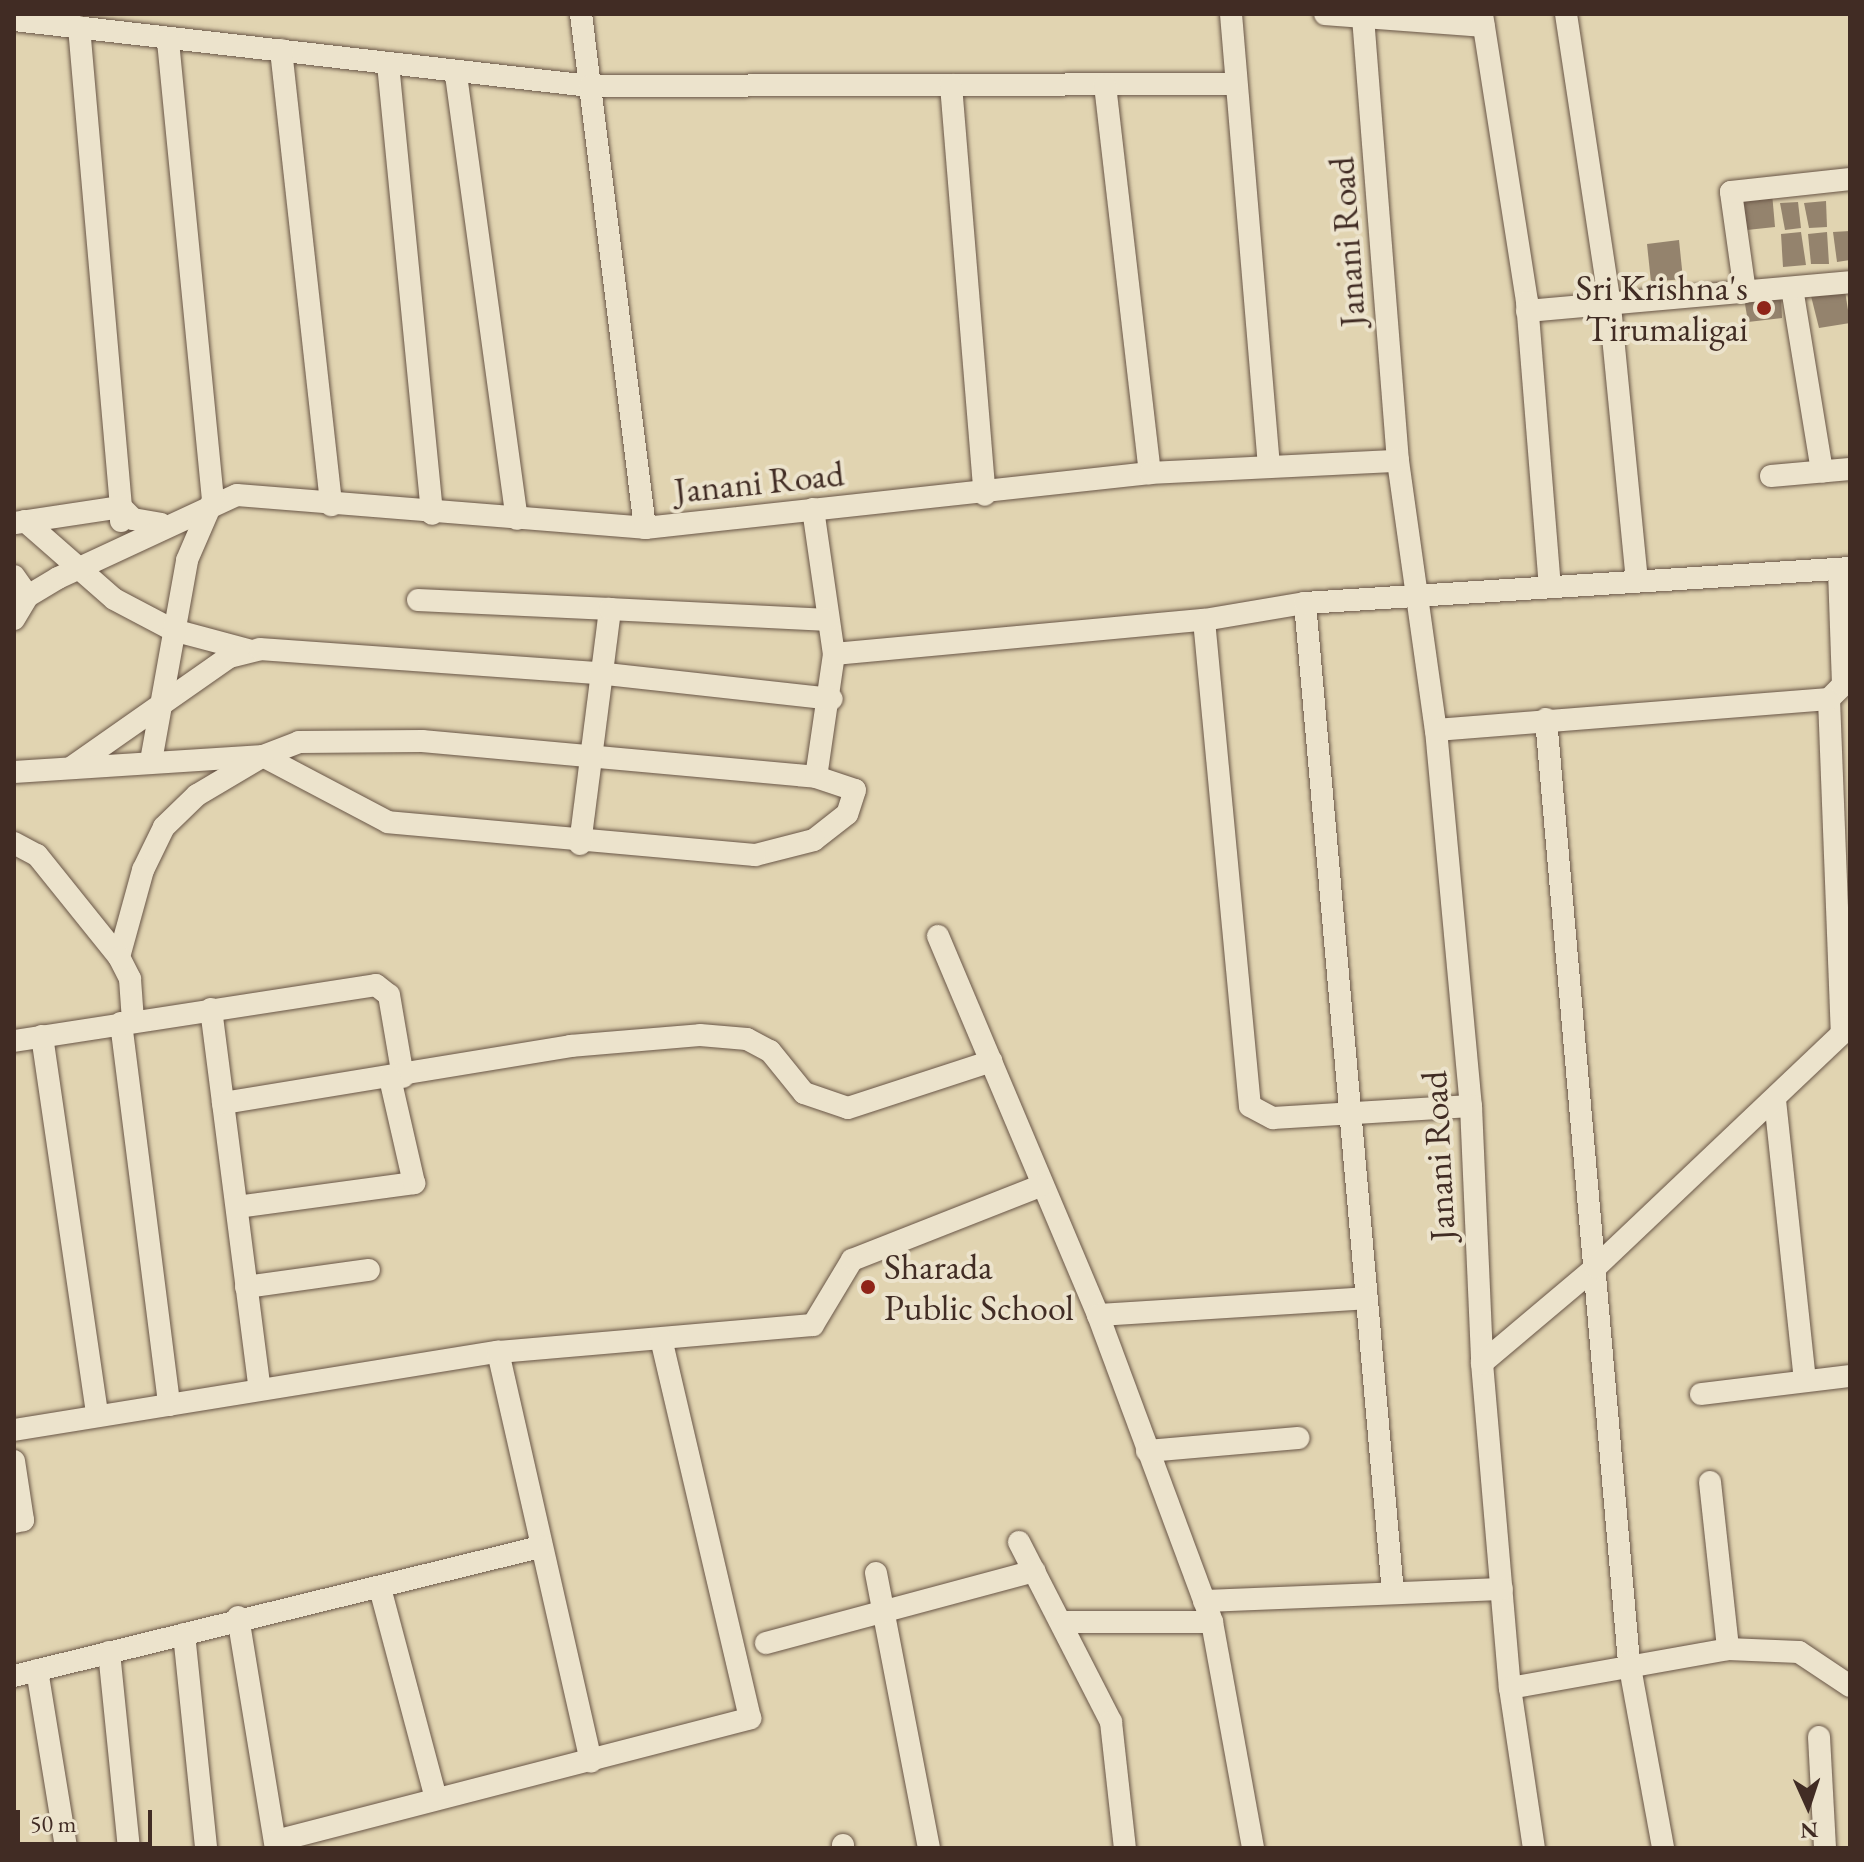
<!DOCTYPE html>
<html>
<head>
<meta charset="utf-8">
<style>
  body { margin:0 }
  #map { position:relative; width:1864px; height:1862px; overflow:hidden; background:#e1d4b1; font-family:"EB Garamond",serif }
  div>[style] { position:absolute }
  .building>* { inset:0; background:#94836d }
  .roads { filter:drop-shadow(0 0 2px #695647) drop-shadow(0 0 2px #695647) }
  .minor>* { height:22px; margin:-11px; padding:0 11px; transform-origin:11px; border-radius:11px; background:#ece3cc }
  .dots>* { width:22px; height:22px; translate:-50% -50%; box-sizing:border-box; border:4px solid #ece3cc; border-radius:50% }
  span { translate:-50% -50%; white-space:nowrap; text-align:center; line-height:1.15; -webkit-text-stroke:8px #ece3cc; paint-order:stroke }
  .street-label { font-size:36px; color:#412c24 }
  .poi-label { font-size:36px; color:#412c24 }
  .right { translate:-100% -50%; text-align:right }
  .left { translate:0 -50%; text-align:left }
  .frame { position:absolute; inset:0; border:16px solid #412c24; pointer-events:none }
  .north { position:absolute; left:1768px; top:1766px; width:80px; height:80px; -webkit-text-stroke:6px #ece3cc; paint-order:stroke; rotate:177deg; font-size:22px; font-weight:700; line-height:32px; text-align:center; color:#412c24 }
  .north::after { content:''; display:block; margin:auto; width:28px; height:36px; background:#412c24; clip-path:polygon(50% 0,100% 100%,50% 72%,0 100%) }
  .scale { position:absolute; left:16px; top:1810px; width:136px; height:36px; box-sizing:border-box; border:4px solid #412c24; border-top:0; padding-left:10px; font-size:24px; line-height:28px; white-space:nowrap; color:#412c24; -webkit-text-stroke:6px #ece3cc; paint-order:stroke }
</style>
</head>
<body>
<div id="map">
  <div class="building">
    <i style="clip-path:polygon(1772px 193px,1775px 227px,1747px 230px,1743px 196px)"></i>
    <i style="clip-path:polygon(1826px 201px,1827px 227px,1809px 228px,1804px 203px)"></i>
    <i style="clip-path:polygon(1798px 202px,1801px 228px,1785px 230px,1780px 203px)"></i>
    <i style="clip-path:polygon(1850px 231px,1850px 260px,1837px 262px,1833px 232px)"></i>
    <i style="clip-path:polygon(1801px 232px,1806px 265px,1783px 267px,1781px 234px)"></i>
    <i style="clip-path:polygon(1827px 232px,1829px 264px,1811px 264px,1808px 234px)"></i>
    <i style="clip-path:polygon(1679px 240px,1683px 279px,1651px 282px,1647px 244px)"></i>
    <i style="clip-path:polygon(1845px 291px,1850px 323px,1819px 328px,1811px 296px)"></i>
    <i style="clip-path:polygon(1781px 295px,1782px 318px,1748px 322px,1744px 298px)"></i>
  </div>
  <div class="roads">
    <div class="minor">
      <i style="left:581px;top:14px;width:518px;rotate:82.9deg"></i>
      <i style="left:1231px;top:14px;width:452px;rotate:85.2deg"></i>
      <i style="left:1325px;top:14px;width:159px;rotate:4.3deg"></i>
      <i style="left:1482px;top:14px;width:291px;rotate:81.1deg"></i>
      <i style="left:1527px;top:302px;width:284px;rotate:85.4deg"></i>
      <i style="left:1566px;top:14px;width:295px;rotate:81.4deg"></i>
      <i style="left:1610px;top:306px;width:275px;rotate:84.4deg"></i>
      <i style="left:1363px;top:17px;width:445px;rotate:85.5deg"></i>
      <i style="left:1398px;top:461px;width:272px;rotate:82deg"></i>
      <i style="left:1436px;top:730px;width:378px;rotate:84.7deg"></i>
      <i style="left:1471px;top:1106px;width:257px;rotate:87.5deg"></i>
      <i style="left:1482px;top:1363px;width:326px;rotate:85.1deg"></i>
      <i style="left:1510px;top:1688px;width:162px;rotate:81.5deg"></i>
      <i style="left:14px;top:20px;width:580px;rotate:6.54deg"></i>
      <i style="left:590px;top:86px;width:646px;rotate:-0.18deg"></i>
      <i style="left:79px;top:27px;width:482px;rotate:85deg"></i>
      <i style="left:121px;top:507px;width:17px;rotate:45deg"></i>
      <i style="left:133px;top:519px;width:28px;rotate:10deg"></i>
      <i style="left:281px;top:50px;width:458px;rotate:83.7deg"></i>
      <i style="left:388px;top:64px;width:452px;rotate:84.4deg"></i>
      <i style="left:456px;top:75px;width:448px;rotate:82.2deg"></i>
      <i style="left:951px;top:85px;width:411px;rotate:85.3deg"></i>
      <i style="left:1105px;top:85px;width:391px;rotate:83.4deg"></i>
      <i style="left:1792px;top:288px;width:186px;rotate:80.7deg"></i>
      <i style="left:1745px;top:292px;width:101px;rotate:-98deg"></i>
      <i style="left:1731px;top:192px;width:120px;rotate:-6.2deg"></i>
      <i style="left:1527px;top:311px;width:324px;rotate:-5.1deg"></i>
      <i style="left:1771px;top:476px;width:79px;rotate:-5.1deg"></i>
      <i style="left:813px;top:509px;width:147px;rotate:81.8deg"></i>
      <i style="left:834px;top:654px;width:124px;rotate:98.3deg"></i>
      <i style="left:25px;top:521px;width:118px;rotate:41.2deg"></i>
      <i style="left:114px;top:599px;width:67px;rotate:27.7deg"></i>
      <i style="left:173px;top:630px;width:78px;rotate:14.9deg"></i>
      <i style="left:15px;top:523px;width:107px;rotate:-8.6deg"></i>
      <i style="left:121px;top:507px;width:14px;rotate:90deg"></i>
      <i style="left:14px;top:576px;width:24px;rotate:55deg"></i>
      <i style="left:418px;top:600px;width:192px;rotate:2.7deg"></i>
      <i style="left:1305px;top:603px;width:994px;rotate:84.92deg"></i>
      <i style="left:14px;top:619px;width:27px;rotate:-59deg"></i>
      <i style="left:28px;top:596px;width:35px;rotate:-31deg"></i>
      <i style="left:58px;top:578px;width:197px;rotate:-24.9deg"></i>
      <i style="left:237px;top:495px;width:409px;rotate:4.6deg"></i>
      <i style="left:645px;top:528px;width:508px;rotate:-6.22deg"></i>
      <i style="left:1150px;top:473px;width:248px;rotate:-2.8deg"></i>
      <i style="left:1204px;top:620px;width:488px;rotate:84.6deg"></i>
      <i style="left:1250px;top:1106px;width:26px;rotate:28deg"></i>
      <i style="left:1273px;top:1118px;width:198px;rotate:-3.5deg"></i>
      <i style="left:834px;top:654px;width:372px;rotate:-5.3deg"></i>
      <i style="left:1204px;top:620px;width:102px;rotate:-9.6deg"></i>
      <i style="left:1305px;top:603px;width:546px;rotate:-3.67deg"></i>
      <i style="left:1829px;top:699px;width:334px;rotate:87.8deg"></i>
      <i style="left:1546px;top:719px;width:947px;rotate:84.97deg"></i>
      <i style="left:1629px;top:1662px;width:189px;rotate:79.6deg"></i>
      <i style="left:1436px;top:730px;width:394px;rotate:-4.5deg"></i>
      <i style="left:1829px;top:699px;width:20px;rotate:-45deg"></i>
      <i style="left:1843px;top:685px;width:116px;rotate:-92deg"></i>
      <i style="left:151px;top:761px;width:204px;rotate:-79.8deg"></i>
      <i style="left:187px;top:560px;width:65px;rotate:-66.6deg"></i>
      <i style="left:213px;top:500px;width:463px;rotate:-95.6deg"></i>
      <i style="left:72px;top:767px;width:192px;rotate:-35deg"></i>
      <i style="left:229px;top:657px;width:32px;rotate:-14deg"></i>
      <i style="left:260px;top:649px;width:347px;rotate:4.1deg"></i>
      <i style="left:606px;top:674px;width:227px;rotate:6.3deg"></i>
      <i style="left:14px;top:772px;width:250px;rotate:-3.7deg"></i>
      <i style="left:263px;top:756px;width:39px;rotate:-21deg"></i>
      <i style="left:299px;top:742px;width:123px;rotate:-0.5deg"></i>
      <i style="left:422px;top:741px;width:396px;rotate:5.2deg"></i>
      <i style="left:816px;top:777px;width:41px;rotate:18.4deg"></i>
      <i style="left:855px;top:790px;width:25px;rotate:108deg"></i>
      <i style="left:847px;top:814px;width:42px;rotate:141.8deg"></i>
      <i style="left:814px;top:840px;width:61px;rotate:165.7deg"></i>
      <i style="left:755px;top:855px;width:368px;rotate:-174.9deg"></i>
      <i style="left:388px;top:822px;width:141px;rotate:-152.2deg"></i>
      <i style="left:263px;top:756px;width:77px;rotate:149.4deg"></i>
      <i style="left:197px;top:795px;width:46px;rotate:135.9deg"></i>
      <i style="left:164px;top:827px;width:48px;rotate:116deg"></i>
      <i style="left:143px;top:870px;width:90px;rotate:105.4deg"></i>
      <i style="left:14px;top:843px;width:26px;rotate:28deg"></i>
      <i style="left:37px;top:855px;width:131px;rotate:51.2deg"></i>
      <i style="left:119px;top:957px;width:25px;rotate:63deg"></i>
      <i style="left:130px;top:979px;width:42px;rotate:85.9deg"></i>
      <i style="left:580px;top:844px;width:237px;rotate:-82.7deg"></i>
      <i style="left:610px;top:609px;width:218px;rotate:2.9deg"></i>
      <i style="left:938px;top:936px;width:411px;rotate:67.1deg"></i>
      <i style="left:1098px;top:1315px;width:327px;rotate:69.6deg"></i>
      <i style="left:1212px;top:1622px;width:230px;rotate:79.7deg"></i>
      <i style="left:211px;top:1009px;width:383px;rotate:82.7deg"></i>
      <i style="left:121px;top:1023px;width:385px;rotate:82.8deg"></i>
      <i style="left:42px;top:1036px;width:383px;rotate:81.7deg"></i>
      <i style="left:14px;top:1041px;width:366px;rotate:-8.8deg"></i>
      <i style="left:376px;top:985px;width:16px;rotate:38deg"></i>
      <i style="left:389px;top:995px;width:83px;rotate:80.3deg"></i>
      <i style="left:1775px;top:1100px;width:281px;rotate:83.9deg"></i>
      <i style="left:223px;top:1103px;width:352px;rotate:-9.3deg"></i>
      <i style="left:570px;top:1046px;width:130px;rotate:-4.8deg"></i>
      <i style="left:700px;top:1035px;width:47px;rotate:4.9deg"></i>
      <i style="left:747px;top:1039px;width:26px;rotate:28deg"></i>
      <i style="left:770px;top:1051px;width:54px;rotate:51deg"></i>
      <i style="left:804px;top:1093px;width:46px;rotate:18.8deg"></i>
      <i style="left:848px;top:1108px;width:151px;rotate:-18.1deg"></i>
      <i style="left:237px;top:1207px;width:179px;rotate:-7.7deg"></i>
      <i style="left:414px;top:1183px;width:108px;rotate:-102.9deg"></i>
      <i style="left:246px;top:1287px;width:124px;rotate:-7.9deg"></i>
      <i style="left:1098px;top:1315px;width:269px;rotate:-3.6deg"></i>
      <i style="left:498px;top:1352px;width:420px;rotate:77.2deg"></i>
      <i style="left:1482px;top:1363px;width:149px;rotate:-40.1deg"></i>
      <i style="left:1596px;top:1267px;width:350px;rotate:-43.5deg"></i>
      <i style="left:1701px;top:1394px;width:150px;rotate:-6.9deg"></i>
      <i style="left:14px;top:1430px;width:490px;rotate:-9.2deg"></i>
      <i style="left:498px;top:1352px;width:316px;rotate:-4.9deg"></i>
      <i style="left:813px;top:1325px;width:76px;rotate:-59deg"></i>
      <i style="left:852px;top:1260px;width:204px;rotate:-21.5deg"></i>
      <i style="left:1147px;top:1451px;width:152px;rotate:-4.9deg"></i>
      <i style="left:14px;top:1461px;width:60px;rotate:81.3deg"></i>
      <i style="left:23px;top:1520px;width:9px;rotate:167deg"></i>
      <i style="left:1710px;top:1482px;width:168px;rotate:83.8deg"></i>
      <i style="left:1019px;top:1542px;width:202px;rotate:62.9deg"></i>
      <i style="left:1111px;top:1722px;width:127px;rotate:83.7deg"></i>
      <i style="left:876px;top:1573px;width:280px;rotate:79.1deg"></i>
      <i style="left:380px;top:1588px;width:217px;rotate:75.1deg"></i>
      <i style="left:1204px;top:1601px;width:298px;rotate:-2.3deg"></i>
      <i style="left:238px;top:1617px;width:234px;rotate:80.7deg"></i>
      <i style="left:1061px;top:1622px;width:151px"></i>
      <i style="left:184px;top:1634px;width:215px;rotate:84.1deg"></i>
      <i style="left:766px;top:1643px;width:278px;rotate:-15deg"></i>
      <i style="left:109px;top:1652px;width:197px;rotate:84.2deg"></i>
      <i style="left:37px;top:1670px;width:180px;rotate:80.7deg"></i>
      <i style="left:14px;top:1676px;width:542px;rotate:-13.78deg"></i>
      <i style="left:1510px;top:1688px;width:221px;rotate:-10.1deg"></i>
      <i style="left:1728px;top:1649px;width:71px;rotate:2.4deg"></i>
      <i style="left:1799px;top:1652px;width:61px;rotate:33.7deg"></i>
      <i style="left:1819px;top:1737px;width:111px;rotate:86.9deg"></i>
      <i style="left:276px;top:1841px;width:490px;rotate:-14.5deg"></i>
      <i style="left:750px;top:1718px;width:389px;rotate:-103.2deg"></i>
      <i style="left:843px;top:1845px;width:3px;rotate:90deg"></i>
    </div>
  </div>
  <div class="dots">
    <i style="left:1764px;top:308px;background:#8f2418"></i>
    <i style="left:868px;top:1287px;background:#8f2418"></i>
  </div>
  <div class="street-label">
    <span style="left:1347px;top:242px;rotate:-94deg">Janani Road</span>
    <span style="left:759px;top:482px;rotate:-6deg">Janani Road</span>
    <span style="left:1438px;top:1156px;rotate:-93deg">Janani Road</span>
  </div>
  <div class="poi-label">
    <span class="right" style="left:1748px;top:308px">Sri Krishna's<br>Tirumaligai</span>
    <span class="left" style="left:884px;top:1287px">Sharada<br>Public School</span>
  </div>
  <div class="frame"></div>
  <div class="north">N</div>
  <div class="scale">50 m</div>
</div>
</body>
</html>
